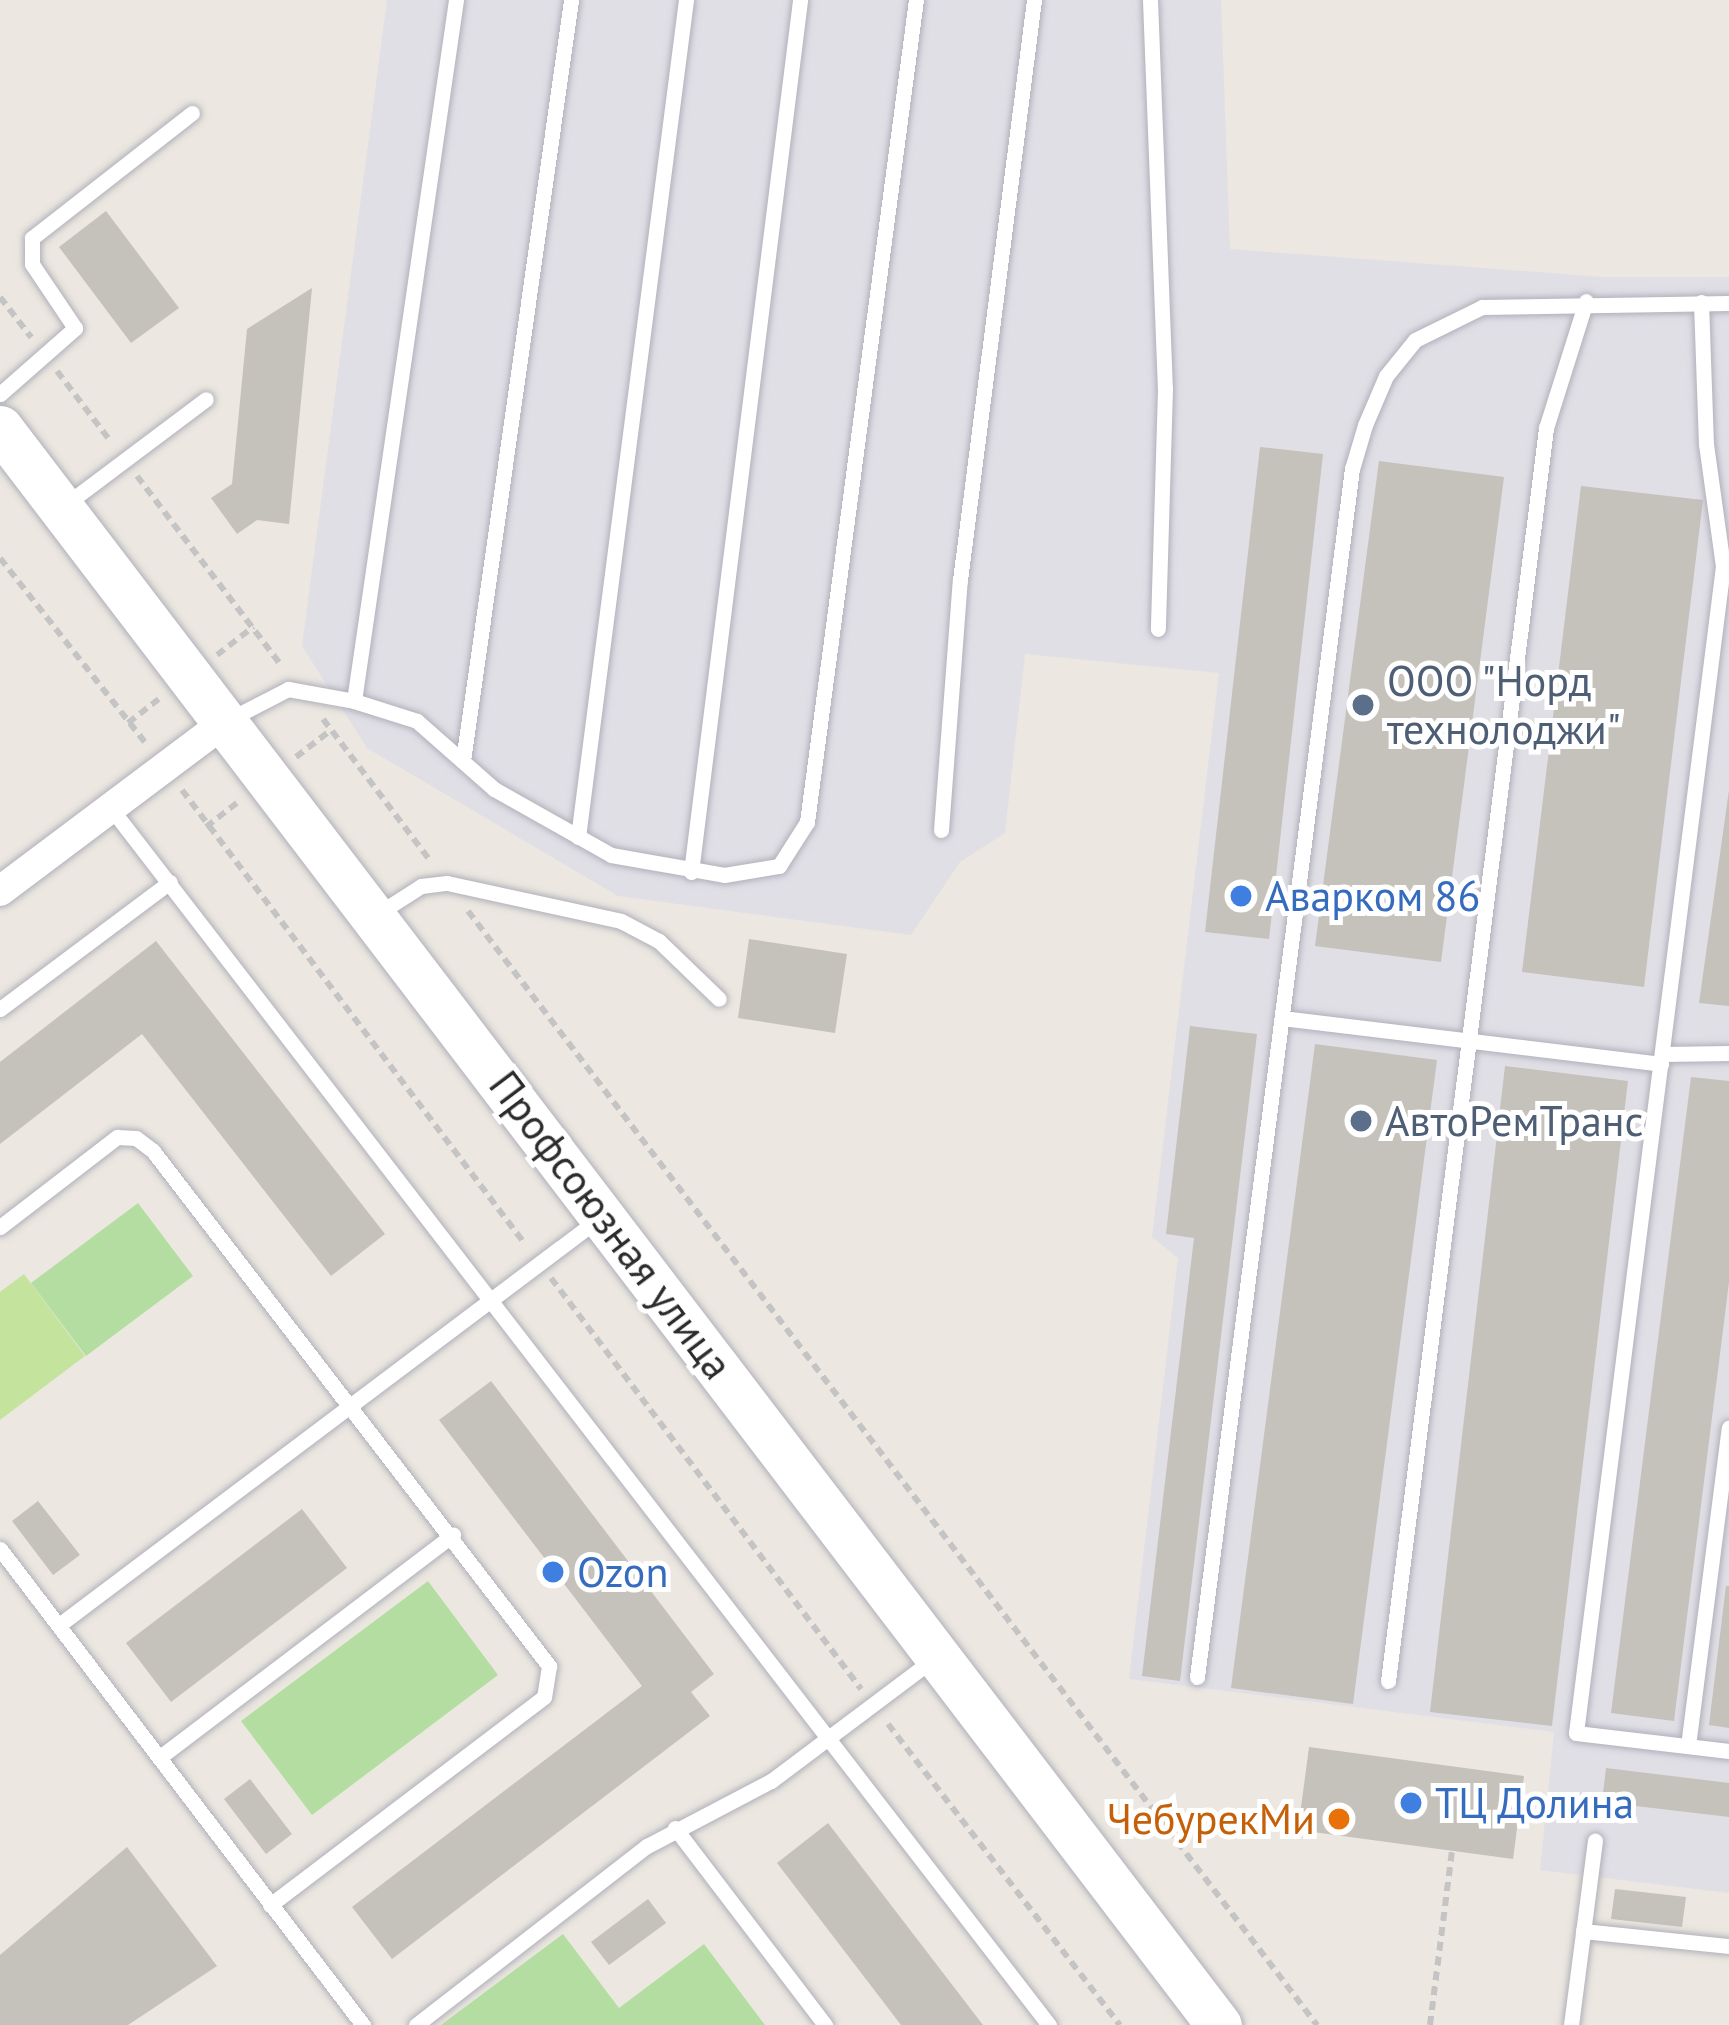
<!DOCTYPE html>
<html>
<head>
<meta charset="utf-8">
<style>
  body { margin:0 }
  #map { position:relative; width:1729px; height:2025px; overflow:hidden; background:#ece7e0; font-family:"PT Sans",sans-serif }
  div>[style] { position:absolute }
  .industrial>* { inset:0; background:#e1dfe6 }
  .green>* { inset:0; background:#b4dea1 }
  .pitch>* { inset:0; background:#c4e49e }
  .building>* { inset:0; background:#c5c1bb }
  .path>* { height:6px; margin-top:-3px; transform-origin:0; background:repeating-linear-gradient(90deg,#c4c4c4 0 9px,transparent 0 15px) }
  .roads { filter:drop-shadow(0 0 3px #b0b1bb) drop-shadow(0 0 3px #b0b1bb) }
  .service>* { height:15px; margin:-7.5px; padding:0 7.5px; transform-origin:7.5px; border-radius:7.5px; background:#fff }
  .minor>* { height:30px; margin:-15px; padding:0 15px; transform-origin:15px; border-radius:15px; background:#fff }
  .secondary>* { height:45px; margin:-22.5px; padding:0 22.5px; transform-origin:22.5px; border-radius:22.5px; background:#fff }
  .dots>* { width:33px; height:33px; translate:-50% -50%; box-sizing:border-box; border:6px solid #fff; border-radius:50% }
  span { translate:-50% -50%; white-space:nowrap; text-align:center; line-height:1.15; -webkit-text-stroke:10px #fff; paint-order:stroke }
  .service-label { font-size:42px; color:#4e5e75 }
  .left { translate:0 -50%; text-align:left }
  .shop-label { font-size:42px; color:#366cbe }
  .street-label { font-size:42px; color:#2c2c2c }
  .food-label { font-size:42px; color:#c56008 }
  .right { translate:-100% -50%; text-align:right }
</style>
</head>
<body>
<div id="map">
  <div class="industrial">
    <i style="clip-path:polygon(387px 0,1221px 0,1230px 249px,1604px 277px,1729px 277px,1729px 1893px,1540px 1870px,1554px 1732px,1129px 1679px,1178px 1258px,1152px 1237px,1219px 673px,1025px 654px,1005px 833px,960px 862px,911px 935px,618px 896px,367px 748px,302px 646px)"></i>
  </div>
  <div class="green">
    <i style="clip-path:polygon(138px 1203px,193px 1276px,86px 1356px,31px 1283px)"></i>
    <i style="clip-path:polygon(428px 1581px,498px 1675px,312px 1815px,241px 1721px)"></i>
    <i style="clip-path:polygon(563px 1934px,619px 2008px,704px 1944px,765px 2025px,441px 2025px)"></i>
  </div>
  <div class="pitch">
    <i style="clip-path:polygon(24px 1274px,85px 1356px,0 1420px,0 1292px)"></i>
  </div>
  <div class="building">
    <i style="clip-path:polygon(106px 211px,179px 308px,131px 343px,59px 247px)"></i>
    <i style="clip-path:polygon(312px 288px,289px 524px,257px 520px,237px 534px,211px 498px,232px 484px,247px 329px)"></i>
    <i style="clip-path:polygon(1260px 447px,1323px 454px,1269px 939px,1205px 932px)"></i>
    <i style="clip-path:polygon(1379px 461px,1504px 477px,1441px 962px,1315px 946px)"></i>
    <i style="clip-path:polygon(1581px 486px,1703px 500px,1644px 987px,1522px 972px)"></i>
    <i style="clip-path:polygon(1729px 790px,1729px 1006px,1699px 1003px)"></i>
    <i style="clip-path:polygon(749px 939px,847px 954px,835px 1033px,738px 1018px)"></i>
    <i style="clip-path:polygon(156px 941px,385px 1234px,331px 1276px,142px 1034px,0 1144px,0 1062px)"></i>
    <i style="clip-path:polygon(1190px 1026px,1257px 1034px,1180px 1681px,1142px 1676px,1194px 1238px,1166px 1234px)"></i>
    <i style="clip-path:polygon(1315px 1044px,1437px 1060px,1353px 1704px,1231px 1688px)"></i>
    <i style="clip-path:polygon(1505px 1066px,1628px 1081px,1552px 1726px,1430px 1712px)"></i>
    <i style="clip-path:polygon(1691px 1077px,1729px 1081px,1729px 1282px,1674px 1721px,1611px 1713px)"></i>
    <i style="clip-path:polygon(491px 1381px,714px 1674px,691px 1692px,710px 1716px,392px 1959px,352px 1907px,642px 1686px,439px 1420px)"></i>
    <i style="clip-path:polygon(38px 1501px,80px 1555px,53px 1575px,12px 1521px)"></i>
    <i style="clip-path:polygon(302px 1509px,347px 1568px,171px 1702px,126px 1643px)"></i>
    <i style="clip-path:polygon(1726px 1586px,1729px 1586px,1729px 1728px,1709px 1725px)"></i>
    <i style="clip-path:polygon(1309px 1747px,1524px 1776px,1513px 1859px,1298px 1830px)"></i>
    <i style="clip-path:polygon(1606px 1768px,1729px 1783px,1729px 1817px,1602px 1802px)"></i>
    <i style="clip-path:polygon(250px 1779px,292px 1834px,266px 1854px,224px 1799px)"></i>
    <i style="clip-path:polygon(828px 1823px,983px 2025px,901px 2025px,777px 1863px)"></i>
    <i style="clip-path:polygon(127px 1847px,217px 1966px,128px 2025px,0 2025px,0 1955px)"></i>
    <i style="clip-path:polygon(1615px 1889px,1686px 1897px,1682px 1927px,1611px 1919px)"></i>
    <i style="clip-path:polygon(648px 1899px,666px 1923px,609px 1965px,591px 1942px)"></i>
  </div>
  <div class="path">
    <i style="left:0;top:297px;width:51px;rotate:52.2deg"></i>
    <i style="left:57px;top:371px;width:89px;rotate:52.7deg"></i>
    <i style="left:137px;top:476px;width:239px;rotate:52.7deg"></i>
    <i style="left:0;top:558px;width:234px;rotate:51.8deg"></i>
    <i style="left:217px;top:655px;width:46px;rotate:-37.9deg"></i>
    <i style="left:323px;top:719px;width:179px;rotate:52.9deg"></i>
    <i style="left:128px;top:723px;width:39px;rotate:-38deg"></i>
    <i style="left:296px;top:757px;width:44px;rotate:-37.6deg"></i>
    <i style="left:182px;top:790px;width:569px;rotate:52.93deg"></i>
    <i style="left:206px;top:827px;width:41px;rotate:-38deg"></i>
    <i style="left:468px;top:911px;width:1401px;rotate:52.69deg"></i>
    <i style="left:551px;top:1278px;width:515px;rotate:52.97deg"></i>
    <i style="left:888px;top:1724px;width:380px;rotate:52.4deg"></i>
    <i style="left:1430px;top:2025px;width:175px;rotate:-82.8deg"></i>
  </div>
  <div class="roads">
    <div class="service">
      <i style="left:456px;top:0;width:708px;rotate:98.28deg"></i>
      <i style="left:354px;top:701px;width:66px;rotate:17.6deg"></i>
      <i style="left:417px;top:721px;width:103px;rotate:41.4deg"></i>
      <i style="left:494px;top:789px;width:134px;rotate:29.4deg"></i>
      <i style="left:611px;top:855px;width:115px;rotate:10deg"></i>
      <i style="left:724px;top:875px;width:56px;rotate:-9.3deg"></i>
      <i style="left:779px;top:866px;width:52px;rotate:-57.5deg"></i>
      <i style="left:807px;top:822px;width:829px;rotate:-82.45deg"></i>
      <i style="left:1150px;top:0;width:389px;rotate:87.8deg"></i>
      <i style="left:1165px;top:389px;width:240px;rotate:91.7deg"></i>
      <i style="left:1701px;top:302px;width:142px;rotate:88deg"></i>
      <i style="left:1706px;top:444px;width:123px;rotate:82.1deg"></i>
      <i style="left:1723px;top:566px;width:1176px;rotate:97.18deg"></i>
      <i style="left:1576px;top:1733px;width:154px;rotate:6.7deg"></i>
      <i style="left:0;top:394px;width:100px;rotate:-41.3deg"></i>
      <i style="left:75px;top:328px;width:77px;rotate:-123.9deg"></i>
      <i style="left:32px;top:264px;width:26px;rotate:-90deg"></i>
      <i style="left:32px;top:238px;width:203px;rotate:-38deg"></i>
      <i style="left:65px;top:505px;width:176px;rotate:-36.9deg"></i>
      <i style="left:228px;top:720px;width:68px;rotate:-27.3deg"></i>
      <i style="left:288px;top:689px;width:67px;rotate:10.3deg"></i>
      <i style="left:463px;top:761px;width:769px;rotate:-81.92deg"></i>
      <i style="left:110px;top:807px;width:1538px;rotate:52.37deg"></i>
      <i style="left:941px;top:830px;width:251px;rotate:-85.7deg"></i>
      <i style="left:960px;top:580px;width:585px;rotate:-82.73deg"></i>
      <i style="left:578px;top:837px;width:844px;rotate:-82.65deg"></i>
      <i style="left:691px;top:872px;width:879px;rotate:-82.87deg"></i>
      <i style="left:379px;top:913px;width:50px;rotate:-32.7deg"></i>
      <i style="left:421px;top:886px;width:26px;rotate:-7deg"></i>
      <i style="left:447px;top:883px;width:178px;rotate:12.3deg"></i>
      <i style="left:621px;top:921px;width:43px;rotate:27.8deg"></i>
      <i style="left:659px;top:941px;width:83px;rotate:44deg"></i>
      <i style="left:0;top:1009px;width:212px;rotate:-36.8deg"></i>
      <i style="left:1282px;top:1018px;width:382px;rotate:6.9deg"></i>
      <i style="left:1663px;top:1054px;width:66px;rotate:-0.9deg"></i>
      <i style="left:0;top:1227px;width:148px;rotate:-37.6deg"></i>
      <i style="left:117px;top:1137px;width:19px;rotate:3deg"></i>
      <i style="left:136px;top:1138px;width:21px;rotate:37deg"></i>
      <i style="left:153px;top:1151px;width:650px;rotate:52.44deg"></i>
      <i style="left:549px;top:1666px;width:31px;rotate:99deg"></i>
      <i style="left:544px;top:1697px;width:344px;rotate:142.8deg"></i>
      <i style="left:0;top:1549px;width:599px;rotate:52.67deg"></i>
      <i style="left:59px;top:1625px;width:673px;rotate:-36.97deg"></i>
      <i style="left:1197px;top:1677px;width:1218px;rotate:-82.69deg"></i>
      <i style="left:1352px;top:469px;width:46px;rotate:-73.5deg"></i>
      <i style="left:1365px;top:425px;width:53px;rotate:-66.8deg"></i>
      <i style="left:1386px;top:376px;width:46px;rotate:-51.1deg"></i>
      <i style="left:1415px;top:340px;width:75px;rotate:-26.2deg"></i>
      <i style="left:1482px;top:307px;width:247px;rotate:-0.9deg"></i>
      <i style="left:1388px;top:1681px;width:1263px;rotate:-82.81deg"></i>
      <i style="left:1546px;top:428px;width:133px;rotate:-72.5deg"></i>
      <i style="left:1688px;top:1746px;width:321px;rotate:-82.7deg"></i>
      <i style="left:160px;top:1757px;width:368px;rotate:-37.2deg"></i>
      <i style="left:675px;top:1828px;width:248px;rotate:52.7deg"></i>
      <i style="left:1583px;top:1931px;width:147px;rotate:5.9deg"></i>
      <i style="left:416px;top:2025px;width:292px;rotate:-37.8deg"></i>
      <i style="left:647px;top:1846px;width:140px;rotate:-27.7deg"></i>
      <i style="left:771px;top:1781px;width:205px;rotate:-36.9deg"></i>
      <i style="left:1571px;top:2025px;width:186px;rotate:-82.6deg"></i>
    </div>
    <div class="minor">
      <i style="left:0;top:891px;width:281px;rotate:-36.9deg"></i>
    </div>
    <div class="secondary">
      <i style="left:0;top:428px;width:2009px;rotate:52.65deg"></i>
    </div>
  </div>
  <div class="dots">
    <i style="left:1363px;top:705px;background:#5c6f8a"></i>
    <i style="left:1241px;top:896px;background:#3f7fe0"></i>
    <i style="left:1361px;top:1121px;background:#5c6f8a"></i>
    <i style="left:553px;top:1572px;background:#3f7fe0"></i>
    <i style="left:1411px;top:1803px;background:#3f7fe0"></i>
    <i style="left:1339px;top:1819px;background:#e8710a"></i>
  </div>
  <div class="service-label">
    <span class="left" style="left:1387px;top:705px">ООО "Норд<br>технолоджи"</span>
    <span class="left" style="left:1385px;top:1121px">АвтоРемТранс</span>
  </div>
  <div class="shop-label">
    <span class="left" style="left:1265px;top:896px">Аварком 86</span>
    <span class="left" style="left:577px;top:1572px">Ozon</span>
    <span class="left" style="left:1435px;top:1803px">ТЦ Долина</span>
  </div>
  <div class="street-label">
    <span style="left:611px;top:1225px;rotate:53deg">Профсоюзная улица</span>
  </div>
  <div class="food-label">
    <span class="right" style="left:1315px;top:1819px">ЧебурекМи</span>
  </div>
</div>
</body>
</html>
